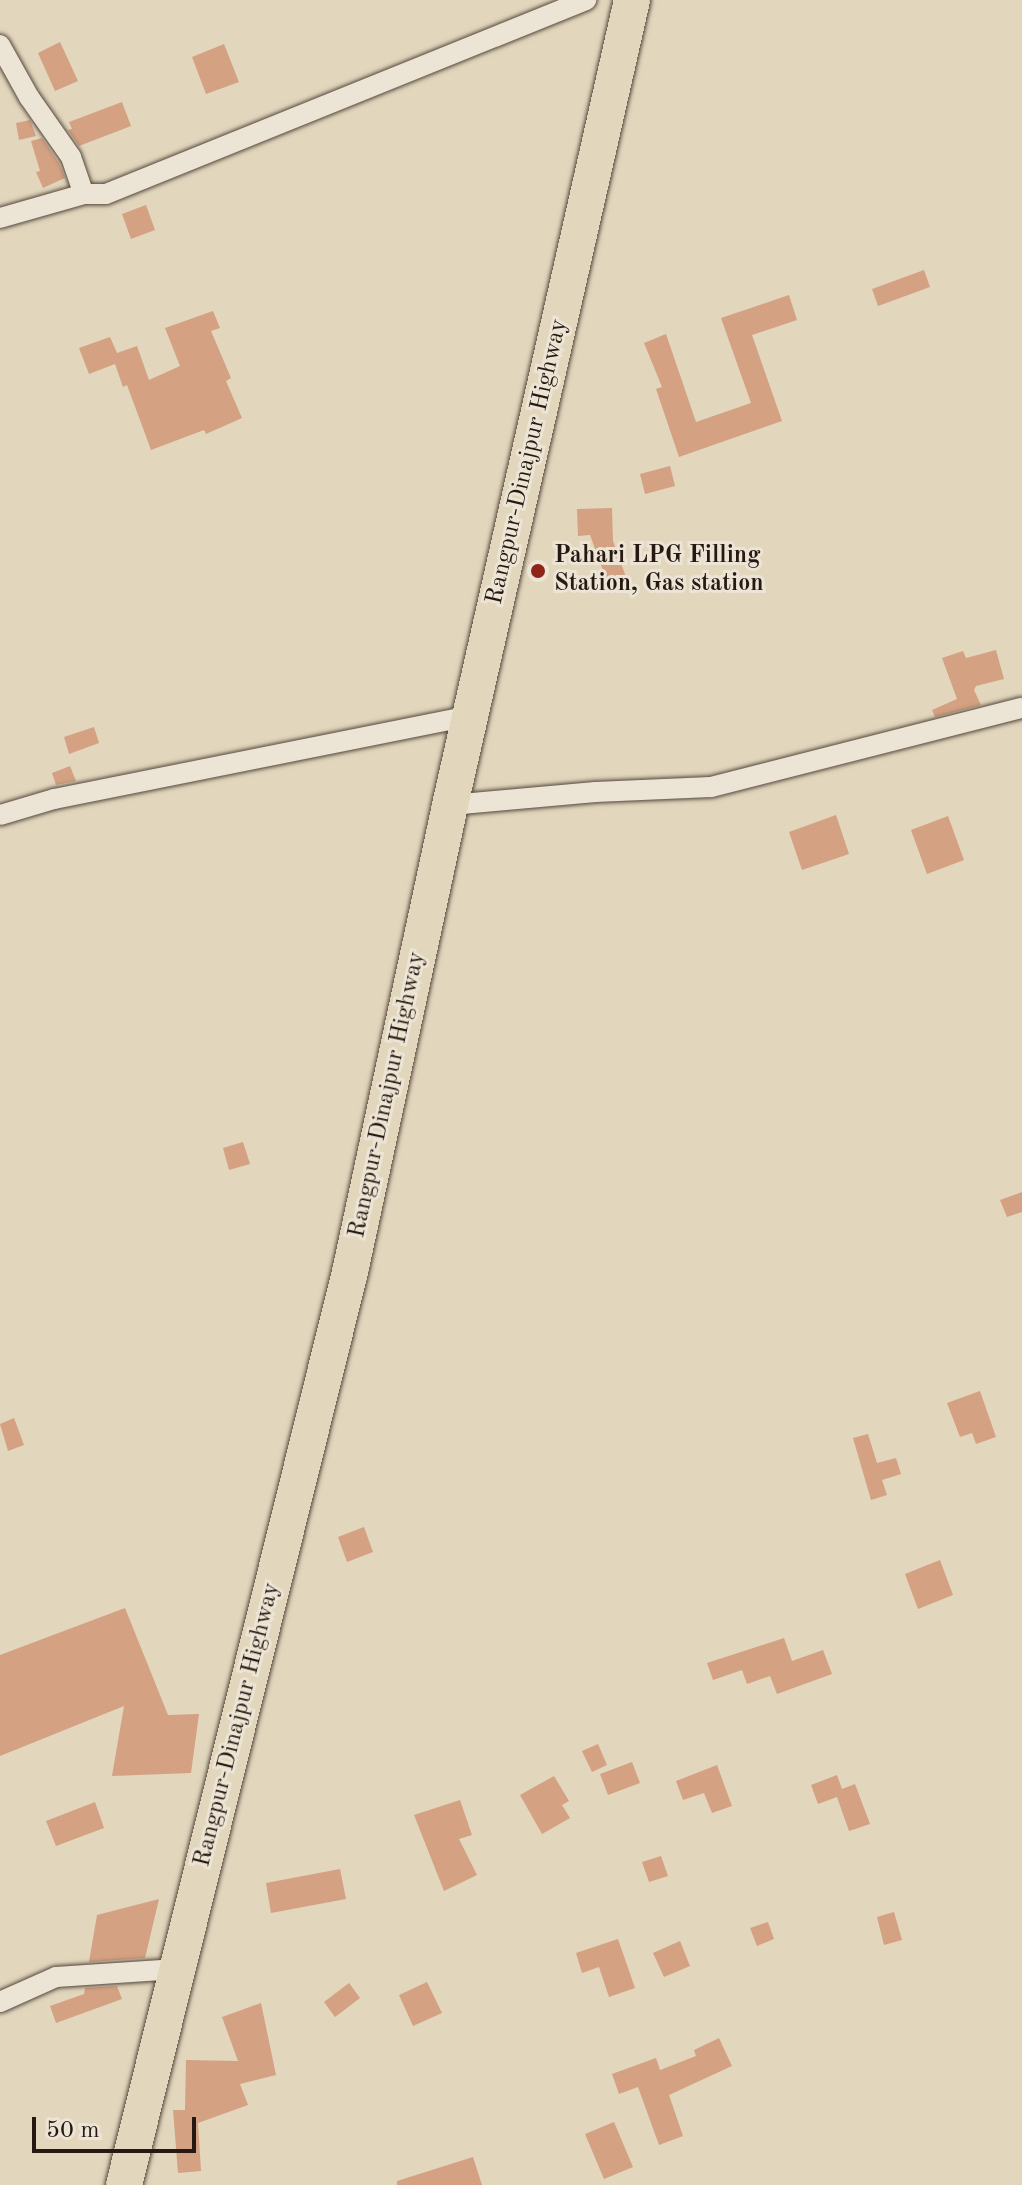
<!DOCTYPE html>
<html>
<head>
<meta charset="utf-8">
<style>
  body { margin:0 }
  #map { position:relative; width:1022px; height:2185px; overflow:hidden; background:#e2d6bd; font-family:"Old Standard TT",serif }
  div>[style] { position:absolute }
  .building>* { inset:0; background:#d4a182 }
  .roads { filter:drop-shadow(0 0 2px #56483c) drop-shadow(0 0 2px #56483c) }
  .street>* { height:20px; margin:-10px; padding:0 10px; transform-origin:10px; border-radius:10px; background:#ece4d4 }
  .highway>* { height:36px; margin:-18px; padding:0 18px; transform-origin:18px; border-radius:18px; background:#e2d6bd }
  .dots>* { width:22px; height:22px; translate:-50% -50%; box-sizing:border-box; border:4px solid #ece4d4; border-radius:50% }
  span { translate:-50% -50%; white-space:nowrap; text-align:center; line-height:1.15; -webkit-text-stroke:6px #ece4d4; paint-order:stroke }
  .street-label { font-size:24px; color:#271911 }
  .poi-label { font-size:24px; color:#271911; font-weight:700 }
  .left { translate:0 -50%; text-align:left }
  .scale { position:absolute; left:32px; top:2117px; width:164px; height:36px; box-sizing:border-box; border:4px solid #271911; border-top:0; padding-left:10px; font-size:24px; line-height:28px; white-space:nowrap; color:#271911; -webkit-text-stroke:6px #ece4d4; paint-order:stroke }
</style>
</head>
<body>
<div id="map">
  <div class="building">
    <i style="clip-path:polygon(60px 42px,78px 81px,55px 91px,38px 53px)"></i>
    <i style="clip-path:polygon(224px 44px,239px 82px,206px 94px,192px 57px)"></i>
    <i style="clip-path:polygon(122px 102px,131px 126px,79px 146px,68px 130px,72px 129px,69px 122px)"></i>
    <i style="clip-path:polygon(30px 120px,36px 136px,19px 140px,16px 123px)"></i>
    <i style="clip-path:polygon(42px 138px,59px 163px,65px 178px,43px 188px,36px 172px,40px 171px,31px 141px)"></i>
    <i style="clip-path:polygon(146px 205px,155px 230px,131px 239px,122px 214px)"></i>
    <i style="clip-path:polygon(924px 270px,930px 287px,878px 306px,872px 289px)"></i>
    <i style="clip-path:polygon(789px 295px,797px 320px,752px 335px,782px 421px,679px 457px,656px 389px,662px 387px,644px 343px,666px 334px,696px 422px,751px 403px,721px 318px)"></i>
    <i style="clip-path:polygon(213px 311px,220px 328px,211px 331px,231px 378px,226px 381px,242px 418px,206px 434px,204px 430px,151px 450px,127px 385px,123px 387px,115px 364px,89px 374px,79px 348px,110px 337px,117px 353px,137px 346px,149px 380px,180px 366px,165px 328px)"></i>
    <i style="clip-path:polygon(670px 466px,675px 486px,645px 494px,640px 474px)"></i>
    <i style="clip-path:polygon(612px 508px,613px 541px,626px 577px,608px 584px,590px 535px,578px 536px,577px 509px)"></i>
    <i style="clip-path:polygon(996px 650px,1004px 679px,976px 686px,974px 690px,981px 705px,935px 717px,932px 710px,957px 699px,942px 658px,963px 651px,966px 658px)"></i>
    <i style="clip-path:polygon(94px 727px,99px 743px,69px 754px,64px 737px)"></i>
    <i style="clip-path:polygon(70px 766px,76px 781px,56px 785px,52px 773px)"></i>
    <i style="clip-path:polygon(836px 815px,849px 854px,802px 870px,789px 832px)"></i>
    <i style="clip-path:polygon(948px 816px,964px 860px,927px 874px,911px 830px)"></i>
    <i style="clip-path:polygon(243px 1142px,250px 1164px,229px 1170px,223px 1148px)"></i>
    <i style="clip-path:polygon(1022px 1192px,1022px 1212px,1007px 1217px,1000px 1200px)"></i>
    <i style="clip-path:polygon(980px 1391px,996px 1437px,976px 1444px,972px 1433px,960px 1437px,947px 1403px)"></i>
    <i style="clip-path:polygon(14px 1418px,24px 1445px,8px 1451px,0 1424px)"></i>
    <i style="clip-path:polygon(868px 1434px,877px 1463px,896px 1458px,901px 1474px,882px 1480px,887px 1495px,871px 1500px,853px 1438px)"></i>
    <i style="clip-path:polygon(364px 1527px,373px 1552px,347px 1562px,338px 1537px)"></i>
    <i style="clip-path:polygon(940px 1560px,953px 1595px,918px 1609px,905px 1574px)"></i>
    <i style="clip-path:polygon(125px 1608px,168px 1715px,199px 1714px,191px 1773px,112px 1776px,124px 1706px,0 1756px,0 1655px)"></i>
    <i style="clip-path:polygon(784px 1638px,792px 1661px,823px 1650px,832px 1674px,777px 1694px,770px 1676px,747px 1684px,742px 1670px,713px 1680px,707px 1663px)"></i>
    <i style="clip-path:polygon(598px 1744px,607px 1765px,592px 1772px,582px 1751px)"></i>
    <i style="clip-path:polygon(632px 1762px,640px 1783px,608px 1795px,600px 1774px)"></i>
    <i style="clip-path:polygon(717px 1765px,732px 1806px,712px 1813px,704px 1793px,683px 1800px,676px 1781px)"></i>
    <i style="clip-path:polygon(837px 1775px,842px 1789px,855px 1784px,870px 1824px,849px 1831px,837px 1797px,818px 1804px,811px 1785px)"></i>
    <i style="clip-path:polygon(554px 1776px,569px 1801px,562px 1805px,570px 1818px,542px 1834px,520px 1795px)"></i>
    <i style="clip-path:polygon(460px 1800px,472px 1835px,459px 1839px,477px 1875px,444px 1891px,414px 1815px)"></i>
    <i style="clip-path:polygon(95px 1802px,104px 1828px,56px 1846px,46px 1821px)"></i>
    <i style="clip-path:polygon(661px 1856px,668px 1876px,649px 1882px,642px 1862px)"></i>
    <i style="clip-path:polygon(340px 1869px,346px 1899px,271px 1913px,266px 1883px)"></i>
    <i style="clip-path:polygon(159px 1899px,145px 1958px,89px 1962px,97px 1915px)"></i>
    <i style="clip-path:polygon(894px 1912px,902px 1940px,884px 1945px,877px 1917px)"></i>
    <i style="clip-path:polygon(768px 1922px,774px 1939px,757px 1946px,750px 1928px)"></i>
    <i style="clip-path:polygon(618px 1939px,635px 1988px,609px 1997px,599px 1967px,582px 1973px,576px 1953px)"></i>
    <i style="clip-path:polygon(680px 1941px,690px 1966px,664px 1977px,653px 1953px)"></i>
    <i style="clip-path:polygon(427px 1982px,442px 2013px,413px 2026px,399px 1995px)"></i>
    <i style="clip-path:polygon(349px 1983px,360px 1998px,335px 2017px,324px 2002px)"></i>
    <i style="clip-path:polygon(117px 1986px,122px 1999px,56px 2023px,50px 2006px,84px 1994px,85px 1988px)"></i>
    <i style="clip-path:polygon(261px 2003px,276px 2075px,240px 2084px,248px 2105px,198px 2123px,201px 2171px,178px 2173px,173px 2110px,185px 2110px,186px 2060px,238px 2061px,222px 2017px)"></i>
    <i style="clip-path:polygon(719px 2038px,732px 2066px,669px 2095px,683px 2136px,659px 2145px,638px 2087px,619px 2094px,612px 2074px,656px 2058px,660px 2070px,696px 2056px,694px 2050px)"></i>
    <i style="clip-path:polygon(614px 2122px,633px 2167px,604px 2179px,585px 2134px)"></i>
    <i style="clip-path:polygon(473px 2157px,482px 2185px,397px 2185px,397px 2181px)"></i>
  </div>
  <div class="roads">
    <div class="street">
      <i style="left:0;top:45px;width:60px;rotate:60.9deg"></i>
      <i style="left:29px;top:97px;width:73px;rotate:55deg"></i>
      <i style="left:71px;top:157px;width:39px;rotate:71deg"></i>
      <i style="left:84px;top:194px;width:22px"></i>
      <i style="left:106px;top:194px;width:518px;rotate:-22.01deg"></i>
      <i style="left:0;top:218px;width:87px;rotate:-15.9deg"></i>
      <i style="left:450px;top:805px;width:146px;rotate:-5.1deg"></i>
      <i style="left:595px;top:792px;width:116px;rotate:-2.5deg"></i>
      <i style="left:711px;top:787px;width:321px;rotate:-14.3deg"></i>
      <i style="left:0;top:815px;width:56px;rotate:-16.5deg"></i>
      <i style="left:54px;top:799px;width:424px;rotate:-11.3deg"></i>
      <i style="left:0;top:2002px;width:61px;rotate:-24.1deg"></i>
      <i style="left:56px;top:1977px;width:121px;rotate:-3.8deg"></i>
    </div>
    <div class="highway">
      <i style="left:124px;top:2185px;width:941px;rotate:-76.1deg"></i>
      <i style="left:350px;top:1272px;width:478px;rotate:-77.9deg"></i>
      <i style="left:450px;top:805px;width:825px;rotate:-77.26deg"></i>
    </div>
  </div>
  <div class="dots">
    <i style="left:538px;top:571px;background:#8f2418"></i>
  </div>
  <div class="street-label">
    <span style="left:528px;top:462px;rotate:-77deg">Rangpur-Dinajpur Highway</span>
    <span style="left:388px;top:1095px;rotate:-78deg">Rangpur-Dinajpur Highway</span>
    <span style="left:238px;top:1725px;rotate:-76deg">Rangpur-Dinajpur Highway</span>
  </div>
  <div class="poi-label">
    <span class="left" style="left:554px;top:571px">Pahari LPG Filling<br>Station, Gas station</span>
  </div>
  <div class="scale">50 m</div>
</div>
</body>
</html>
